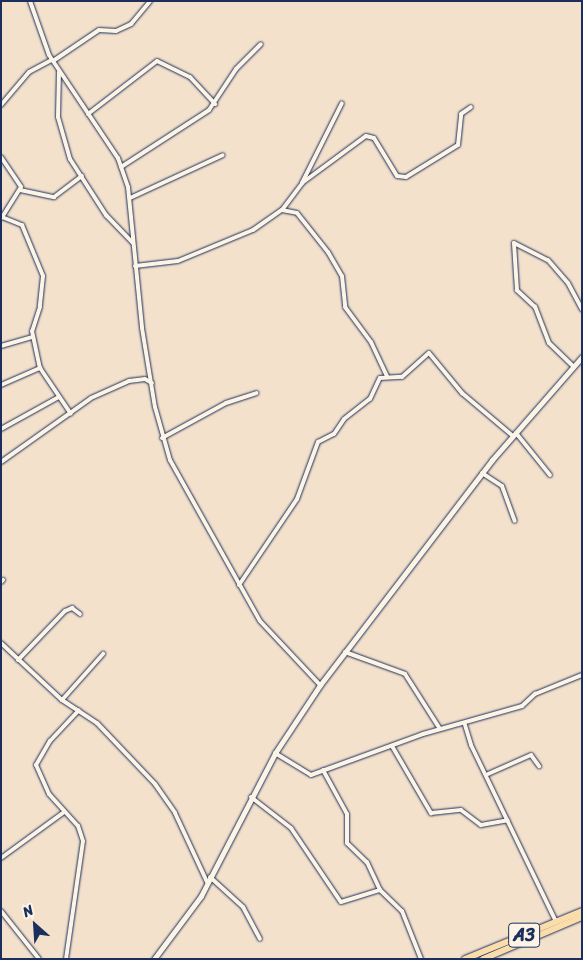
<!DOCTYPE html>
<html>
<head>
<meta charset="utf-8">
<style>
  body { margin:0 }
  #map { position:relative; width:583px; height:960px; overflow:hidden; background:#f4e1cc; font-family:Sriracha,sans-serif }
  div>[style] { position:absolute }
  .roads { filter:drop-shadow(0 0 1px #1b2f5e) drop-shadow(0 0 1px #1b2f5e) }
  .minor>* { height:4px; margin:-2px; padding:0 2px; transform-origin:2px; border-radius:2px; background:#fcf5e5 }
  .tertiary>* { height:5px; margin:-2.5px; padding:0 2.5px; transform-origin:2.5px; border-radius:2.5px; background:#fcf5e5 }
  .trunk>* { height:6px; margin:-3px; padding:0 3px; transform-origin:3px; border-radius:3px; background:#fbddab }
  span { translate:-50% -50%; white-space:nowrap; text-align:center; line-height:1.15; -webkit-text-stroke:4.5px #fcf5e5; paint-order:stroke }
  .shield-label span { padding:1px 4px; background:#fcf5e5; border:1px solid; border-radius:4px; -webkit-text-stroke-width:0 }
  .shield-label { font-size:18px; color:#1b2f5e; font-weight:700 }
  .frame { position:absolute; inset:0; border:2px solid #1b2f5e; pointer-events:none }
  .north { position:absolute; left:10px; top:900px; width:50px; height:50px; -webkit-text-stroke:4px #fcf5e5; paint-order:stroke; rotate:334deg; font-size:14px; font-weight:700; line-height:20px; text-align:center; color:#1b2f5e }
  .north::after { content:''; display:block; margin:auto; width:18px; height:22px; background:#1b2f5e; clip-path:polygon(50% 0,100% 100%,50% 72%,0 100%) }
</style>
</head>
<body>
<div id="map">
  <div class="roads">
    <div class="minor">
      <i style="left:30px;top:1px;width:57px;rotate:70.6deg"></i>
      <i style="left:49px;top:55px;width:124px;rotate:56.2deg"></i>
      <i style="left:118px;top:158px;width:31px;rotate:71deg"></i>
      <i style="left:128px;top:187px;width:142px;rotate:84.3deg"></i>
      <i style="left:142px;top:328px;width:80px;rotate:80.7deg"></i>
      <i style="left:155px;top:407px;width:55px;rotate:74.2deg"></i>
      <i style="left:170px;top:460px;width:184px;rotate:60.8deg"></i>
      <i style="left:260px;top:621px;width:88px;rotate:46.8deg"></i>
      <i style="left:53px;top:61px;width:55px;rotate:-34deg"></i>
      <i style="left:99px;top:30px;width:17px;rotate:3deg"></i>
      <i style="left:116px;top:31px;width:17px;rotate:-25deg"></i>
      <i style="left:131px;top:24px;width:30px;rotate:-50deg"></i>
      <i style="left:59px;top:72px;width:45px;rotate:91.3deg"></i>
      <i style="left:58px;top:117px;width:44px;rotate:74.1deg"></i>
      <i style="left:70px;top:159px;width:67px;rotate:57.3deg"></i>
      <i style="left:106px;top:215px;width:39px;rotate:46deg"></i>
      <i style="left:1px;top:105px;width:43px;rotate:-49.7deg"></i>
      <i style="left:29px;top:72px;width:26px;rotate:-28deg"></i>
      <i style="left:88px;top:114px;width:87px;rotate:-37.5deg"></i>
      <i style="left:157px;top:61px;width:37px;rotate:26deg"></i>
      <i style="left:190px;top:77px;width:37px;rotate:47deg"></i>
      <i style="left:1px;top:157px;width:36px;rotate:56deg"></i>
      <i style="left:21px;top:187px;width:36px;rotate:122deg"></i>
      <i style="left:2px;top:217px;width:22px;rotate:22deg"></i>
      <i style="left:22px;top:225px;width:55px;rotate:67.6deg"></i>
      <i style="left:43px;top:276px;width:31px;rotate:96deg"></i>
      <i style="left:40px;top:307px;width:25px;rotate:108deg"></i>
      <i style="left:32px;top:331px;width:38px;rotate:78deg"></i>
      <i style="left:40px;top:368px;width:55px;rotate:56deg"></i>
      <i style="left:121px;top:167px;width:105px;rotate:-32.9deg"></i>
      <i style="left:209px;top:110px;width:49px;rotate:-56.6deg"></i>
      <i style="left:236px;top:69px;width:35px;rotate:-45deg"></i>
      <i style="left:302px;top:183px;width:89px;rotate:-63.4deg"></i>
      <i style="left:20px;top:190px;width:35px;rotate:12deg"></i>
      <i style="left:54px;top:197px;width:35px;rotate:-37deg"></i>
      <i style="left:130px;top:198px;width:102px;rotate:-24.8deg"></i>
      <i style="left:282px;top:210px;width:15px;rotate:11deg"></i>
      <i style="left:297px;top:213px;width:50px;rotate:51.5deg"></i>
      <i style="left:328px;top:252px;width:28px;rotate:60deg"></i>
      <i style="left:342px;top:276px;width:31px;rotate:84deg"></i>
      <i style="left:345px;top:307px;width:44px;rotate:53.4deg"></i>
      <i style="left:371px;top:342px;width:38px;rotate:65deg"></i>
      <i style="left:135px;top:266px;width:43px;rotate:-6.6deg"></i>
      <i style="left:178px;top:261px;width:81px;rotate:-22.5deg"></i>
      <i style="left:253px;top:230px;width:35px;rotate:-35deg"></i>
      <i style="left:282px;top:210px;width:34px;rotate:-53deg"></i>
      <i style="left:302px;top:183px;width:79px;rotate:-36.3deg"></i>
      <i style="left:366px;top:136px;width:8px;rotate:14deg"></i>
      <i style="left:374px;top:138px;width:44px;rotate:58.8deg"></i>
      <i style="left:397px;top:176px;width:9px;rotate:6deg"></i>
      <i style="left:406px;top:177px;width:61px;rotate:-31.6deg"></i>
      <i style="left:458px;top:145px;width:31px;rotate:-84deg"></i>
      <i style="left:461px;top:114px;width:12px;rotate:-35deg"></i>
      <i style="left:1px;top:346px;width:32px;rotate:-16deg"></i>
      <i style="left:574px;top:367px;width:35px;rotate:-136deg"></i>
      <i style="left:549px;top:343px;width:39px;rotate:-111deg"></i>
      <i style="left:535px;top:307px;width:25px;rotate:-137deg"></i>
      <i style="left:517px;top:290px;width:47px;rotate:-93.7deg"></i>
      <i style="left:514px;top:243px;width:38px;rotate:27deg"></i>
      <i style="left:548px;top:260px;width:30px;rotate:49deg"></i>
      <i style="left:568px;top:283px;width:30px;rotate:62deg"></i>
      <i style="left:1px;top:385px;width:43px;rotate:-23.6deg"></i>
      <i style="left:1px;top:429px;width:66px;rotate:-28.9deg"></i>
      <i style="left:516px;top:433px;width:54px;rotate:51deg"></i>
      <i style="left:162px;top:438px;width:73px;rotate:-28.7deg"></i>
      <i style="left:226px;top:403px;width:32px;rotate:-18deg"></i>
      <i style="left:1px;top:462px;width:110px;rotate:-35.4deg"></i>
      <i style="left:91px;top:398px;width:42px;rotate:-24.1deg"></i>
      <i style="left:129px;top:381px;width:16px;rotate:-7deg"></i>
      <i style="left:145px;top:379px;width:8px;rotate:30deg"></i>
      <i style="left:482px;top:473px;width:24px;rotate:33deg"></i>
      <i style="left:502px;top:486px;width:37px;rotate:70deg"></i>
      <i style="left:1px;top:582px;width:3px;rotate:-45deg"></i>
      <i style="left:239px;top:585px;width:104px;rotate:-56deg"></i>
      <i style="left:297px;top:499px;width:61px;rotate:-69.8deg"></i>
      <i style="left:318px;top:442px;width:18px;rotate:-27deg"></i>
      <i style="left:334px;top:434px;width:18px;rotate:-56deg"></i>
      <i style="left:344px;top:419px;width:33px;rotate:-38deg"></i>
      <i style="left:370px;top:399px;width:23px;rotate:-65deg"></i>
      <i style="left:380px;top:378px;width:22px;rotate:-3deg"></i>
      <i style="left:402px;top:377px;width:36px;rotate:-42deg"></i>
      <i style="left:429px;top:353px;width:52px;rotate:50.5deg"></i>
      <i style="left:462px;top:393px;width:67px;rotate:40.1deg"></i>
      <i style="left:1px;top:643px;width:83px;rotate:43.1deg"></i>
      <i style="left:62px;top:700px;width:42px;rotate:33.3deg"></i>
      <i style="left:97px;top:723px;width:84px;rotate:46.4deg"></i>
      <i style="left:155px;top:784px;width:35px;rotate:55deg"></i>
      <i style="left:175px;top:813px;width:76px;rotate:65.1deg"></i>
      <i style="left:345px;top:652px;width:64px;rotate:20.1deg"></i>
      <i style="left:405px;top:674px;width:65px;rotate:57.5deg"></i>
      <i style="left:18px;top:660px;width:68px;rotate:-46.2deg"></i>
      <i style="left:65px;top:611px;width:8px;rotate:-23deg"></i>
      <i style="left:72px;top:608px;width:10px;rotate:37deg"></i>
      <i style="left:62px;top:700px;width:62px;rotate:-48.3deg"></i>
      <i style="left:465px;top:725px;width:21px;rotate:73deg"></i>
      <i style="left:471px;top:745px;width:196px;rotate:64.3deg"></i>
      <i style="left:392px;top:746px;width:78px;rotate:59.8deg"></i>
      <i style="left:431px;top:813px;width:30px;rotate:-6deg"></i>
      <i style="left:461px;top:810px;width:25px;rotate:37deg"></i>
      <i style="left:481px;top:825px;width:27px;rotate:-10deg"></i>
      <i style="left:275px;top:753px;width:42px;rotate:31.4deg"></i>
      <i style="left:311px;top:775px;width:119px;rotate:-20.1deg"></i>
      <i style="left:423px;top:734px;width:103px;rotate:-15.8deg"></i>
      <i style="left:522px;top:706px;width:18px;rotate:-43deg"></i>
      <i style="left:535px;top:694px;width:51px;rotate:-22deg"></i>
      <i style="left:323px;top:770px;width:50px;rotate:61.4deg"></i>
      <i style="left:347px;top:814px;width:29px;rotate:90deg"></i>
      <i style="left:347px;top:843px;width:28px;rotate:44deg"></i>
      <i style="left:367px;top:862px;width:31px;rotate:65deg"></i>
      <i style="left:380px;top:890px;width:30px;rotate:44deg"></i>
      <i style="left:402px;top:911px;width:52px;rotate:68.4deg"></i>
      <i style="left:488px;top:774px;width:47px;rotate:-23.8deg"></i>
      <i style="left:531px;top:755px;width:14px;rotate:54deg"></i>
      <i style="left:251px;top:797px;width:51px;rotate:37.8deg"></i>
      <i style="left:291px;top:828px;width:89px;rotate:56deg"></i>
      <i style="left:341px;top:902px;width:41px;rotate:-17.1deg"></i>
      <i style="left:1px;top:858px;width:77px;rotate:-36deg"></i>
      <i style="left:210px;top:877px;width:45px;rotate:42.3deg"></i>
      <i style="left:243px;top:907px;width:36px;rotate:62deg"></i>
      <i style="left:1px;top:911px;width:61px;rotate:51.6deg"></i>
      <i style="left:66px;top:959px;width:119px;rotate:-81.8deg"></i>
      <i style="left:83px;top:841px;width:16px;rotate:-108deg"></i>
      <i style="left:78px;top:826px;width:43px;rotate:-132.2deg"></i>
      <i style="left:49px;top:794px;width:32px;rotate:-114deg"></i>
      <i style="left:36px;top:765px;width:28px;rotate:-60deg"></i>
      <i style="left:50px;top:741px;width:42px;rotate:-46.9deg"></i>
    </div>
    <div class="tertiary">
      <i style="left:154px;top:959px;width:79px;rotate:-53.3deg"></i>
      <i style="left:201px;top:896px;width:161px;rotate:-62.6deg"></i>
      <i style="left:275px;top:753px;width:82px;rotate:-56.5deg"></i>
      <i style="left:320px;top:685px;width:283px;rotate:-52.6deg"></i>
      <i style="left:492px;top:460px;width:137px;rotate:-48.9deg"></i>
    </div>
    <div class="trunk">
      <i style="left:465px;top:959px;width:126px;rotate:-22.3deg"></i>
      <i style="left:483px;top:959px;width:108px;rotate:-23deg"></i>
    </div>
  </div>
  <div class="shield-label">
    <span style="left:524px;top:935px">A3</span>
  </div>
  <div class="frame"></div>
  <div class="north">N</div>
</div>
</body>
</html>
